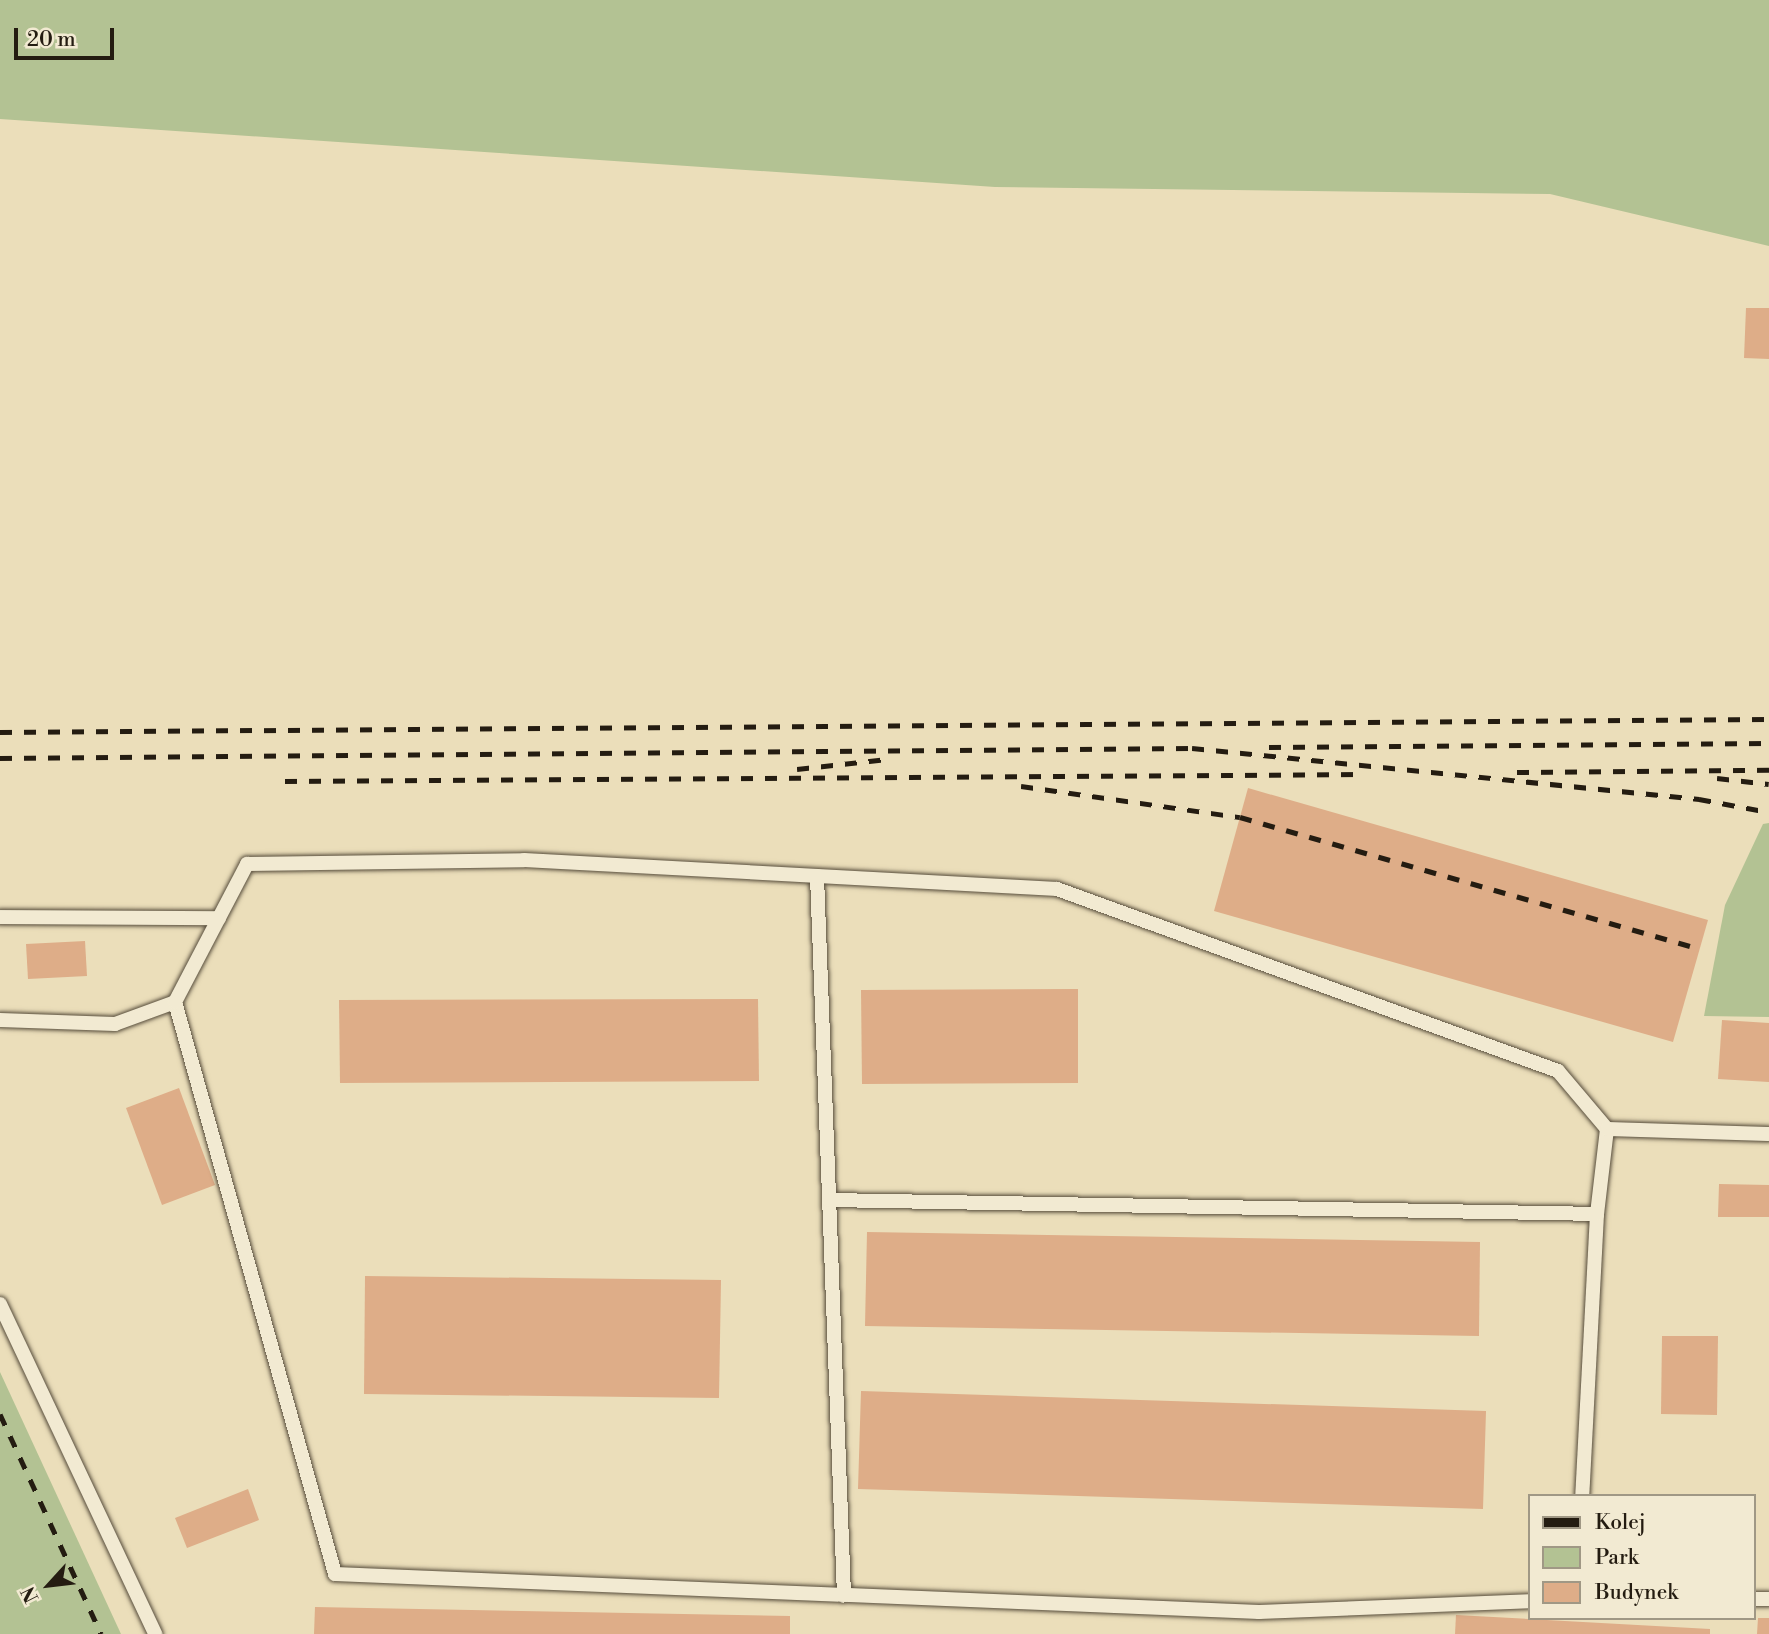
<!DOCTYPE html>
<html>
<head>
<meta charset="utf-8">
<style>
  body { margin:0 }
  #map { position:relative; width:1769px; height:1634px; overflow:hidden; background:#ebdeba; font-family:"Libre Bodoni",serif }
  div>[style] { position:absolute }
  .green>* { inset:0; background:#b3c293 }
  .building>* { inset:0; background:#dead88 }
  .roads { filter:drop-shadow(0 0 2px #564c3b) drop-shadow(0 0 2px #564c3b) }
  .lane>* { height:14px; margin:-7px; padding:0 7px; transform-origin:7px; border-radius:7px; background:#f2ead2 }
  .rail>* { height:5px; margin-top:-2.5px; transform-origin:0; background:repeating-linear-gradient(90deg,#241c11 0 12px,transparent 0 24px) }
  span { translate:-50% -50%; white-space:nowrap; text-align:center; line-height:1.15; -webkit-text-stroke:5px #f2ead2; paint-order:stroke }
  .legend { position:absolute; left:1528px; top:1494px; width:228px; height:126px; box-sizing:border-box; background:#f2ead2; border:2px solid #a09885; margin:0; padding:9px 12px; list-style:none; font-size:21px; color:#241c11 }
  .legend li { display:flex; align-items:center; gap:14px; height:35px }
  .legend b { width:35px; border:2px solid #a09885 }
  .north { position:absolute; left:14px; top:1550px; width:70px; height:70px; -webkit-text-stroke:5px #f2ead2; paint-order:stroke; rotate:243deg; font-size:19px; font-weight:700; line-height:28px; text-align:center; color:#241c11 }
  .north::after { content:''; display:block; margin:auto; width:24px; height:32px; background:#241c11; clip-path:polygon(50% 0,100% 100%,50% 72%,0 100%) }
  .scale { position:absolute; left:14px; top:28px; width:100px; height:32px; box-sizing:border-box; border:4px solid #241c11; border-top:0; padding-left:9px; font-size:21px; line-height:24px; white-space:nowrap; color:#241c11; -webkit-text-stroke:5px #f2ead2; paint-order:stroke }
</style>
</head>
<body>
<div id="map">
  <div class="green">
    <i style="clip-path:polygon(0 0,1769px 0,1769px 246px,1550px 194px,995px 187px,0 119px)"></i>
    <i style="clip-path:polygon(1769px 823px,1769px 1017px,1704px 1016px,1725px 905px,1763px 824px)"></i>
    <i style="clip-path:polygon(0 1372px,121px 1634px,0 1634px)"></i>
  </div>
  <div class="building">
    <i style="clip-path:polygon(1746px 308px,1769px 308px,1769px 359px,1744px 358px)"></i>
    <i style="clip-path:polygon(1248px 788px,1708px 920px,1673px 1042px,1214px 911px)"></i>
    <i style="clip-path:polygon(85px 941px,87px 976px,28px 979px,26px 944px)"></i>
    <i style="clip-path:polygon(1078px 989px,1078px 1083px,862px 1084px,861px 990px)"></i>
    <i style="clip-path:polygon(758px 999px,759px 1081px,340px 1083px,339px 1000px)"></i>
    <i style="clip-path:polygon(1722px 1020px,1769px 1023px,1769px 1082px,1718px 1079px)"></i>
    <i style="clip-path:polygon(179px 1088px,215px 1185px,162px 1205px,126px 1108px)"></i>
    <i style="clip-path:polygon(1719px 1184px,1769px 1185px,1769px 1217px,1718px 1217px)"></i>
    <i style="clip-path:polygon(867px 1232px,1480px 1242px,1479px 1336px,865px 1326px)"></i>
    <i style="clip-path:polygon(365px 1276px,721px 1280px,719px 1398px,364px 1394px)"></i>
    <i style="clip-path:polygon(1662px 1336px,1718px 1336px,1717px 1415px,1661px 1414px)"></i>
    <i style="clip-path:polygon(861px 1391px,1486px 1411px,1483px 1509px,858px 1489px)"></i>
    <i style="clip-path:polygon(248px 1489px,259px 1520px,187px 1548px,175px 1518px)"></i>
    <i style="clip-path:polygon(315px 1607px,790px 1616px,790px 1634px,314px 1634px)"></i>
    <i style="clip-path:polygon(1456px 1615px,1710px 1629px,1710px 1634px,1455px 1634px)"></i>
    <i style="clip-path:polygon(1758px 1618px,1769px 1618px,1769px 1634px,1757px 1634px)"></i>
  </div>
  <div class="roads">
    <div class="lane">
      <i style="left:817px;top:876px;width:720px;rotate:87.85deg"></i>
      <i style="left:0;top:917px;width:219px;rotate:0.3deg"></i>
      <i style="left:175px;top:1002px;width:594px;rotate:74.37deg"></i>
      <i style="left:335px;top:1574px;width:925px;rotate:2.35deg"></i>
      <i style="left:1259px;top:1612px;width:270px;rotate:-2.3deg"></i>
      <i style="left:0;top:1020px;width:115px;rotate:2deg"></i>
      <i style="left:115px;top:1024px;width:64px;rotate:-20.1deg"></i>
      <i style="left:175px;top:1002px;width:156px;rotate:-62.4deg"></i>
      <i style="left:247px;top:864px;width:277px;rotate:-0.8deg"></i>
      <i style="left:524px;top:860px;width:534px;rotate:3.11deg"></i>
      <i style="left:1057px;top:889px;width:533px;rotate:19.96deg"></i>
      <i style="left:1558px;top:1071px;width:76px;rotate:49.8deg"></i>
      <i style="left:1607px;top:1129px;width:86px;rotate:96.7deg"></i>
      <i style="left:1597px;top:1214px;width:282px;rotate:93deg"></i>
      <i style="left:1607px;top:1129px;width:162px;rotate:1.8deg"></i>
      <i style="left:829px;top:1200px;width:768px;rotate:1.04deg"></i>
      <i style="left:0;top:1304px;width:365px;rotate:64.8deg"></i>
      <i style="left:1753px;top:1599px;width:16px"></i>
    </div>
  </div>
  <div class="rail">
    <i style="left:0;top:732px;width:1769px;rotate:-0.42deg"></i>
    <i style="left:1269px;top:747px;width:500px;rotate:-0.46deg"></i>
    <i style="left:0;top:758px;width:1192px;rotate:-0.48deg"></i>
    <i style="left:1192px;top:748px;width:510px;rotate:5.74deg"></i>
    <i style="left:1699px;top:799px;width:71px;rotate:10.5deg"></i>
    <i style="left:797px;top:769px;width:91px;rotate:-6.3deg"></i>
    <i style="left:1517px;top:772px;width:252px;rotate:-0.5deg"></i>
    <i style="left:1717px;top:778px;width:52px;rotate:6.6deg"></i>
    <i style="left:285px;top:781px;width:1078px;rotate:-0.37deg"></i>
    <i style="left:1021px;top:786px;width:221px;rotate:8.1deg"></i>
    <i style="left:1240px;top:817px;width:469px;rotate:16deg"></i>
    <i style="left:0;top:1414px;width:242px;rotate:65.3deg"></i>
  </div>
  <ul class="legend">
  <li><b style="height:9px;background:#241c11"></b>Kolej</li>
  <li><b style="height:19px;background:#b3c293"></b>Park</li>
  <li><b style="height:19px;background:#dead88"></b>Budynek</li>
  </ul>
  <div class="north">N</div>
  <div class="scale">20 m</div>
</div>
</body>
</html>
